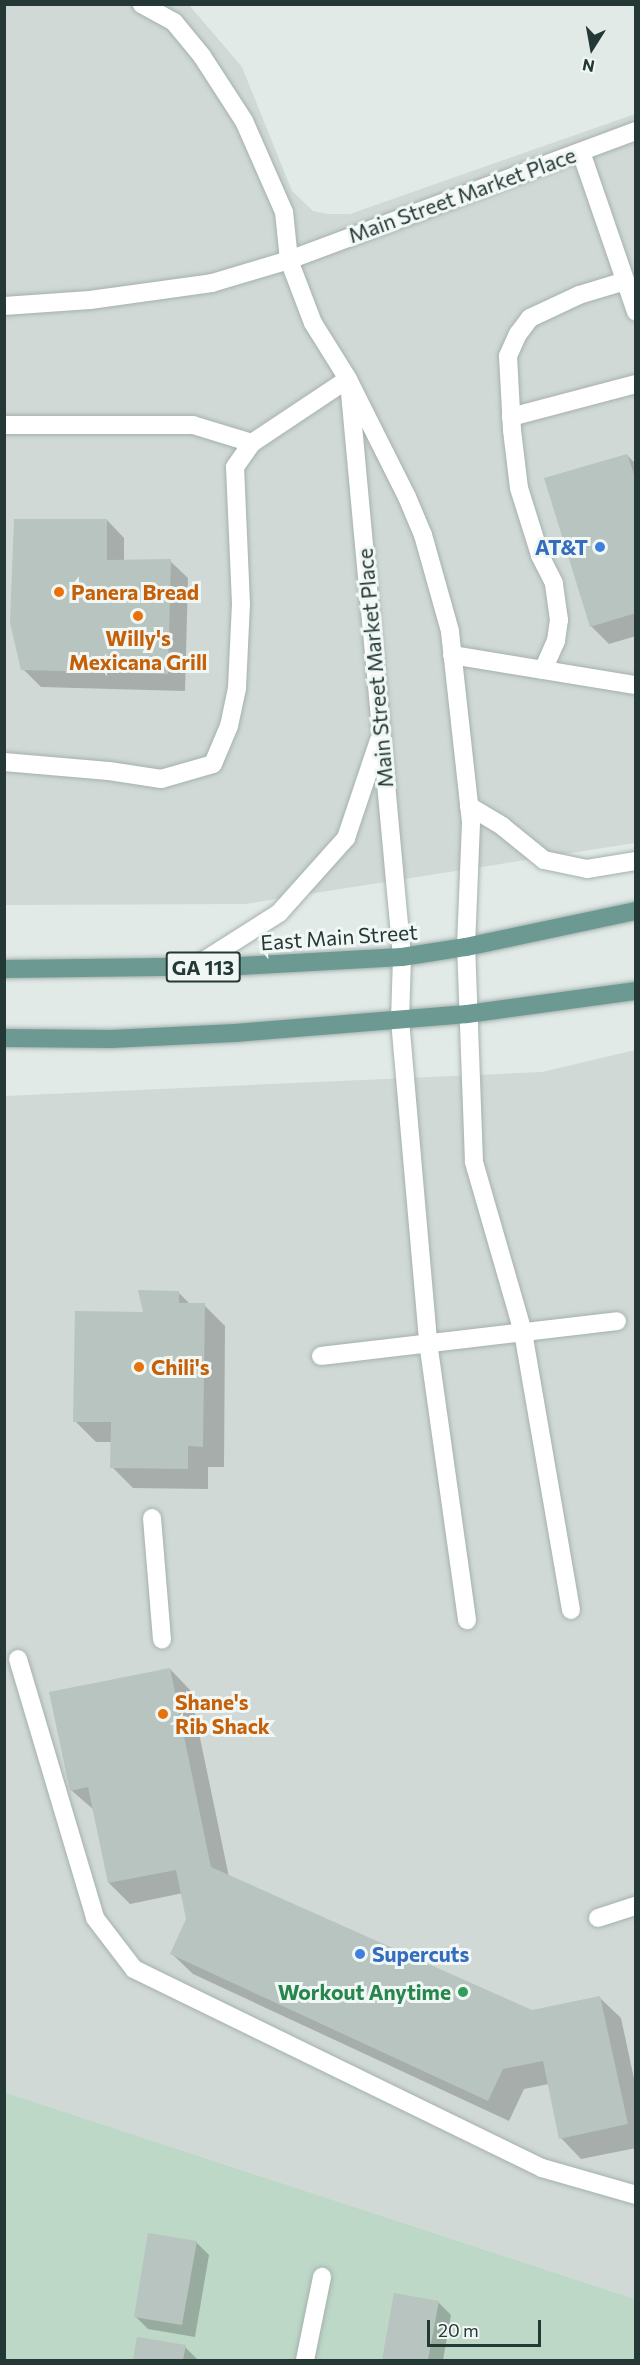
<!DOCTYPE html>
<html>
<head>
<meta charset="utf-8">
<style>
  body { margin:0 }
  #map { position:relative; width:640px; height:2365px; overflow:hidden; background:#e1eae7; font-family:Commissioner,sans-serif }
  div>[style] { position:absolute }
  .built>* { inset:0; background:#d0d9d6 }
  .green>* { inset:0; background:#bdd8c7 }
  .shadow>* { inset:0; background:#0003 }
  .building>* { inset:0; background:#b7c4c0 }
  .roads { filter:drop-shadow(0 0 2px #a5b1ae) drop-shadow(0 0 2px #a5b1ae) }
  .minor>* { height:18px; margin:-9px; padding:0 9px; transform-origin:9px; border-radius:9px; background:#fff }
  .major>* { height:18px; margin:-9px; padding:0 9px; transform-origin:9px; border-radius:9px; background:#6c9a93 }
  .dots>* { width:16px; height:16px; translate:-50% -50%; box-sizing:border-box; border:3px solid #f1f7f5; border-radius:50% }
  span { translate:-50% -50%; white-space:nowrap; text-align:center; line-height:1.15; -webkit-text-stroke:6px #f1f7f5; paint-order:stroke }
  .shield-label span { padding:2px 4px; background:#f1f7f5; border:2px solid; border-radius:4px; -webkit-text-stroke-width:0 }
  .shield-label { font-size:20px; color:#243835; font-weight:700 }
  .street-label { font-size:21px; color:#243835 }
  .shop-label { font-size:21px; color:#366cbe; font-weight:700 }
  .right { translate:-100% -50%; text-align:right }
  .left { translate:0 -50%; text-align:left }
  .food-label { font-size:21px; color:#c56008; font-weight:700 }
  .leisure-label { font-size:21px; color:#27864d; font-weight:700 }
  .frame { position:absolute; inset:0; border:6px solid #243835; pointer-events:none }
  .north { position:absolute; left:562px; top:18px; width:60px; height:60px; -webkit-text-stroke:4px #f1f7f5; paint-order:stroke; rotate:191deg; font-size:16px; font-weight:700; line-height:24px; text-align:center; color:#243835 }
  .north::after { content:''; display:block; margin:auto; width:21px; height:27px; background:#243835; clip-path:polygon(50% 0,100% 100%,50% 72%,0 100%) }
  .scale { position:absolute; left:427px; top:2320px; width:114px; height:27px; box-sizing:border-box; border:3px solid #243835; border-top:0; padding-left:8px; font-size:18px; line-height:21px; white-space:nowrap; color:#243835; -webkit-text-stroke:4px #f1f7f5; paint-order:stroke }
</style>
</head>
<body>
<div id="map">
  <div class="built">
    <i style="clip-path:polygon(4px 5px,189px 5px,242px 67px,292px 191px,313px 211px,328px 214px,350px 214px,635px 114px,635px 843px,245px 904px,5px 905px)"></i>
    <i style="clip-path:polygon(635px 1050px,635px 2299px,7px 2093px,4px 2085px,4px 1096px,542px 1072px)"></i>
  </div>
  <div class="green">
    <i style="clip-path:polygon(4px 2085px,7px 2093px,635px 2299px,635px 2360px,5px 2360px)"></i>
  </div>
  <div class="shadow">
    <i style="clip-path:polygon(627px 455px,636px 464px,636px 475px,632px 474px,636px 485px,636px 636px,609px 644px,591px 626px)"></i>
    <i style="clip-path:polygon(107px 520px,124px 538px,124px 562px,170px 561px,188px 578px,185px 691px,41px 687px,23px 669px)"></i>
    <i style="clip-path:polygon(178px 1292px,191px 1305px,204px 1305px,225px 1326px,224px 1467px,208px 1467px,208px 1489px,133px 1488px,112px 1467px,112px 1442px,96px 1442px,75px 1421px,145px 1313px)"></i>
    <i style="clip-path:polygon(170px 1669px,190px 1690px,229px 1877px,532px 2012px,600px 1998px,621px 2018px,636px 2088px,636px 2148px,581px 2159px,561px 2138px,549px 2084px,524px 2089px,509px 2121px,193px 1974px,172px 1954px,188px 1919px,183px 1893px,130px 1904px,109px 1883px,94px 1810px,71px 1790px)"></i>
    <i style="clip-path:polygon(196px 2242px,209px 2255px,195px 2337px,148px 2329px,135px 2316px)"></i>
    <i style="clip-path:polygon(395px 2295px,438px 2302px,451px 2315px,443px 2360px,384px 2360px)"></i>
    <i style="clip-path:polygon(138px 2339px,185px 2347px,198px 2360px,135px 2360px)"></i>
  </div>
  <div class="building">
    <i style="clip-path:polygon(627px 454px,636px 480px,636px 613px,590px 627px,544px 478px)"></i>
    <i style="clip-path:polygon(14px 519px,107px 519px,107px 560px,171px 559px,168px 674px,21px 670px,10px 623px)"></i>
    <i style="clip-path:polygon(138px 1290px,179px 1291px,179px 1303px,205px 1303px,203px 1447px,188px 1446px,188px 1469px,110px 1468px,111px 1422px,73px 1422px,75px 1311px,143px 1312px)"></i>
    <i style="clip-path:polygon(170px 1668px,211px 1867px,532px 2010px,600px 1996px,628px 2124px,559px 2139px,543px 2061px,503px 2069px,488px 2101px,170px 1954px,186px 1919px,176px 1870px,108px 1883px,88px 1787px,70px 1791px,49px 1692px)"></i>
    <i style="clip-path:polygon(148px 2233px,197px 2241px,182px 2325px,134px 2317px)"></i>
    <i style="clip-path:polygon(394px 2293px,439px 2301px,428px 2360px,382px 2360px)"></i>
    <i style="clip-path:polygon(137px 2337px,186px 2345px,183px 2360px,133px 2360px)"></i>
  </div>
  <div class="roads">
    <div class="minor">
      <i style="left:581px;top:152px;width:169px;rotate:71deg"></i>
      <i style="left:4px;top:306px;width:86px;rotate:-4deg"></i>
      <i style="left:90px;top:300px;width:123px;rotate:-7.9deg"></i>
      <i style="left:212px;top:283px;width:80px;rotate:-16.6deg"></i>
      <i style="left:289px;top:260px;width:48px;rotate:-95.9deg"></i>
      <i style="left:284px;top:212px;width:99px;rotate:-113.7deg"></i>
      <i style="left:244px;top:121px;width:77px;rotate:-122.9deg"></i>
      <i style="left:202px;top:56px;width:44px;rotate:-129.5deg"></i>
      <i style="left:174px;top:22px;width:37px;rotate:-151deg"></i>
      <i style="left:350px;top:393px;width:566px;rotate:84.73deg"></i>
      <i style="left:402px;top:957px;width:63px;rotate:91.8deg"></i>
      <i style="left:400px;top:1020px;width:323px;rotate:85deg"></i>
      <i style="left:428px;top:1342px;width:281px;rotate:82deg"></i>
      <i style="left:511px;top:417px;width:129px;rotate:-14.8deg"></i>
      <i style="left:4px;top:425px;width:189px"></i>
      <i style="left:193px;top:425px;width:62px;rotate:17deg"></i>
      <i style="left:452px;top:655px;width:186px;rotate:9.3deg"></i>
      <i style="left:543px;top:670px;width:32px;rotate:-66deg"></i>
      <i style="left:556px;top:641px;width:21px;rotate:-82deg"></i>
      <i style="left:559px;top:620px;width:37px;rotate:-98deg"></i>
      <i style="left:554px;top:583px;width:31px;rotate:-117deg"></i>
      <i style="left:540px;top:555px;width:70px;rotate:-107.4deg"></i>
      <i style="left:519px;top:488px;width:58px;rotate:-96.9deg"></i>
      <i style="left:512px;top:430px;width:74px;rotate:-93.1deg"></i>
      <i style="left:508px;top:356px;width:24px;rotate:-66deg"></i>
      <i style="left:518px;top:334px;width:20px;rotate:-53deg"></i>
      <i style="left:530px;top:318px;width:54px;rotate:-25.1deg"></i>
      <i style="left:579px;top:295px;width:48px;rotate:-16.9deg"></i>
      <i style="left:4px;top:762px;width:105px;rotate:4.9deg"></i>
      <i style="left:109px;top:771px;width:53px;rotate:8.7deg"></i>
      <i style="left:161px;top:779px;width:54px;rotate:-16.1deg"></i>
      <i style="left:213px;top:764px;width:41px;rotate:-67.2deg"></i>
      <i style="left:229px;top:726px;width:39px;rotate:-78deg"></i>
      <i style="left:237px;top:688px;width:84px;rotate:-87.3deg"></i>
      <i style="left:241px;top:604px;width:137px;rotate:-92.5deg"></i>
      <i style="left:235px;top:467px;width:29px;rotate:-55deg"></i>
      <i style="left:252px;top:443px;width:115px;rotate:-33.7deg"></i>
      <i style="left:469px;top:806px;width:39px;rotate:31deg"></i>
      <i style="left:502px;top:826px;width:54px;rotate:39deg"></i>
      <i style="left:544px;top:860px;width:44px;rotate:11.8deg"></i>
      <i style="left:587px;top:869px;width:50px;rotate:-9.3deg"></i>
      <i style="left:194px;top:967px;width:101px;rotate:-32.4deg"></i>
      <i style="left:279px;top:913px;width:101px;rotate:-48.2deg"></i>
      <i style="left:346px;top:838px;width:103px;rotate:-71.4deg"></i>
      <i style="left:321px;top:1356px;width:298px;rotate:-6.7deg"></i>
      <i style="left:152px;top:1518px;width:122px;rotate:85.3deg"></i>
      <i style="left:571px;top:1610px;width:282px;rotate:-99.8deg"></i>
      <i style="left:523px;top:1332px;width:177px;rotate:-106.1deg"></i>
      <i style="left:474px;top:1162px;width:215px;rotate:-92.1deg"></i>
      <i style="left:466px;top:947px;width:125px;rotate:-87.7deg"></i>
      <i style="left:471px;top:822px;width:192px;rotate:-96.3deg"></i>
      <i style="left:450px;top:631px;width:100px;rotate:-105.7deg"></i>
      <i style="left:423px;top:535px;width:41px;rotate:-112.8deg"></i>
      <i style="left:407px;top:497px;width:132px;rotate:-116.6deg"></i>
      <i style="left:348px;top:379px;width:66px;rotate:-122deg"></i>
      <i style="left:313px;top:323px;width:67px;rotate:-110.9deg"></i>
      <i style="left:289px;top:260px;width:370px;rotate:-20.4deg"></i>
      <i style="left:18px;top:1659px;width:270px;rotate:73.4deg"></i>
      <i style="left:95px;top:1918px;width:64px;rotate:52.6deg"></i>
      <i style="left:134px;top:1969px;width:454px;rotate:26deg"></i>
      <i style="left:542px;top:2168px;width:98px;rotate:16deg"></i>
      <i style="left:598px;top:1918px;width:40px;rotate:-18deg"></i>
      <i style="left:305px;top:2360px;width:85px;rotate:-78.4deg"></i>
    </div>
    <div class="major">
      <i style="left:4px;top:969px;width:236px;rotate:-0.7deg"></i>
      <i style="left:240px;top:966px;width:162px;rotate:-3.2deg"></i>
      <i style="left:402px;top:957px;width:65px;rotate:-8.9deg"></i>
      <i style="left:466px;top:947px;width:174px;rotate:-12deg"></i>
      <i style="left:4px;top:1038px;width:107px;rotate:0.5deg"></i>
      <i style="left:111px;top:1039px;width:124px;rotate:-2.8deg"></i>
      <i style="left:235px;top:1033px;width:233px;rotate:-4.7deg"></i>
      <i style="left:467px;top:1014px;width:171px;rotate:-7.8deg"></i>
    </div>
  </div>
  <div class="dots">
    <i style="left:600px;top:547px;background:#3f7fe0"></i>
    <i style="left:59px;top:592px;background:#e8710a"></i>
    <i style="left:138px;top:616px;background:#e8710a"></i>
    <i style="left:139px;top:1367px;background:#e8710a"></i>
    <i style="left:163px;top:1714px;background:#e8710a"></i>
    <i style="left:360px;top:1954px;background:#3f7fe0"></i>
    <i style="left:463px;top:1992px;background:#2e9e5b"></i>
  </div>
  <div class="shield-label">
    <span style="left:203px;top:967px">GA 113</span>
  </div>
  <div class="street-label">
    <span style="left:462px;top:195px;rotate:-20deg">Main Street Market Place</span>
    <span style="left:375px;top:668px;rotate:-95deg">Main Street Market Place</span>
    <span style="left:339px;top:937px;rotate:-4deg">East Main Street</span>
  </div>
  <div class="shop-label">
    <span class="right" style="left:588px;top:547px">AT&amp;T</span>
    <span class="left" style="left:372px;top:1954px">Supercuts</span>
  </div>
  <div class="food-label">
    <span class="left" style="left:71px;top:592px">Panera Bread</span>
    <span style="left:138px;top:650px">Willy's<br>Mexicana Grill</span>
    <span class="left" style="left:151px;top:1367px">Chili's</span>
    <span class="left" style="left:175px;top:1714px">Shane's<br>Rib Shack</span>
  </div>
  <div class="leisure-label">
    <span class="right" style="left:451px;top:1992px">Workout Anytime</span>
  </div>
  <div class="frame"></div>
  <div class="north">N</div>
  <div class="scale">20 m</div>
</div>
</body>
</html>
